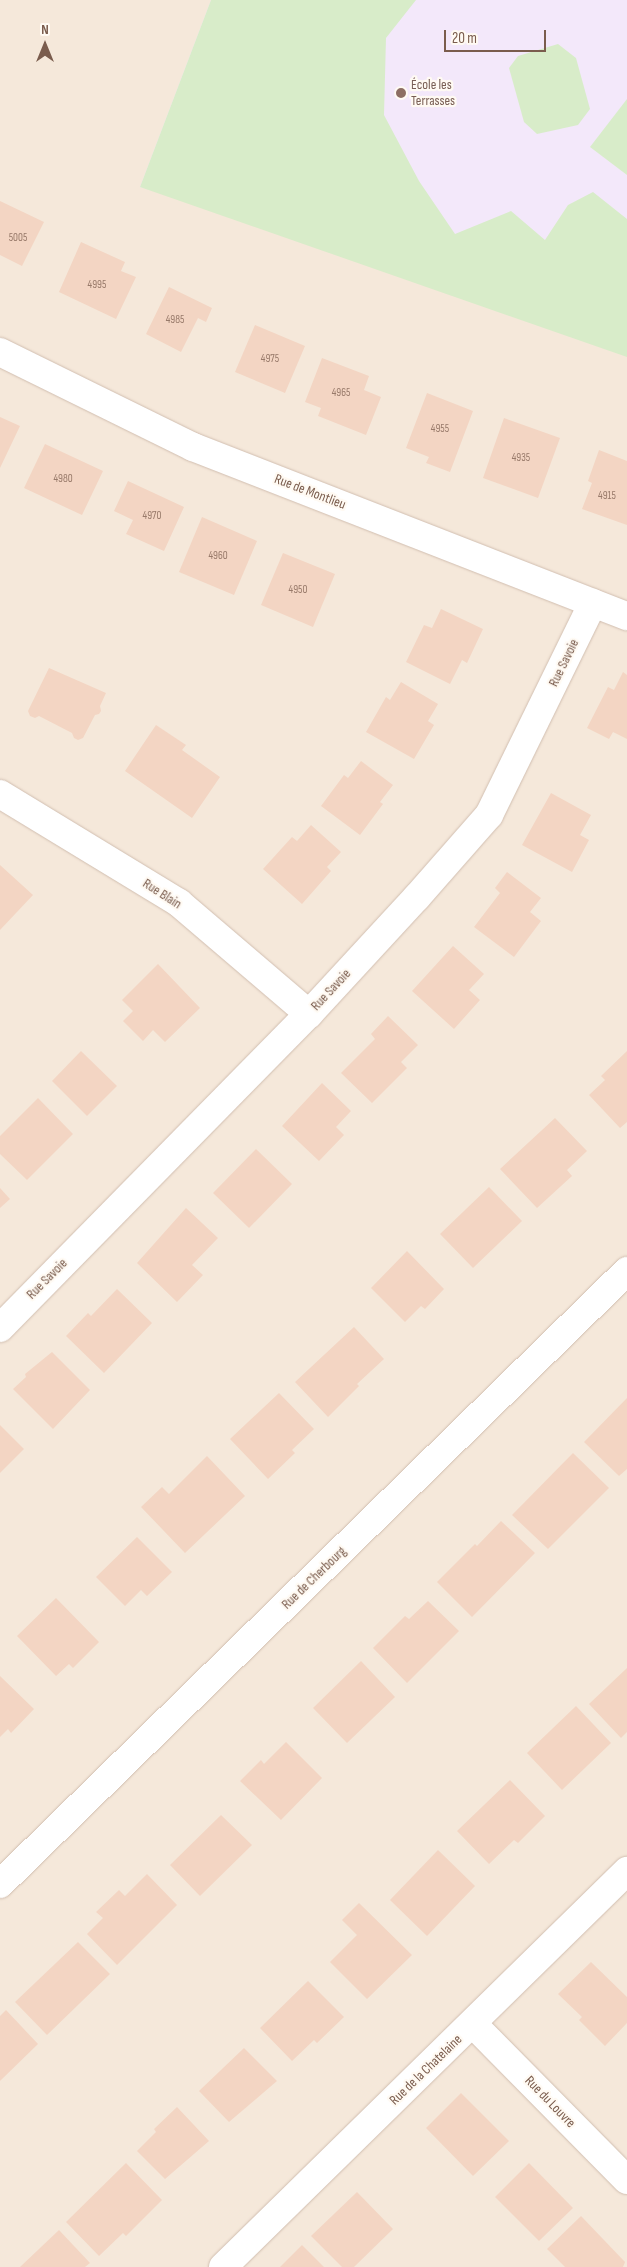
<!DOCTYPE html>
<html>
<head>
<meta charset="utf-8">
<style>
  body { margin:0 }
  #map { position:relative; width:627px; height:2267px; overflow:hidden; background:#fdf6ec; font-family:"Sofia Sans Condensed",sans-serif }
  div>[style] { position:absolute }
  .residential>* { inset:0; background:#f5e8da }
  .education>* { inset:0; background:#f3e8fa }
  .green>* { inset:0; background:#d8ecc9 }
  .building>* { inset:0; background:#f3d5c3 }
  .roads { filter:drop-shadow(0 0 1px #d1beb0) drop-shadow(0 0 1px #d1beb0) }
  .minor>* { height:28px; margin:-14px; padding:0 14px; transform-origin:14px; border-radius:14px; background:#fff }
  .dots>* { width:14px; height:14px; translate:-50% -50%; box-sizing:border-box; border:2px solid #fffaf3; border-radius:50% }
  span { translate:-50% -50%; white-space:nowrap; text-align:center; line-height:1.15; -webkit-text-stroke:4.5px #fffaf3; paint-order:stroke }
  .number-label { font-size:11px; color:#987a6a }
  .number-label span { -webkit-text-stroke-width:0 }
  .education-label { font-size:14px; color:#785e54 }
  .left { translate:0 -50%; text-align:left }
  .street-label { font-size:14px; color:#7a5c4d }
  .north { position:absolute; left:20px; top:20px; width:50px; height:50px; -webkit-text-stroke:4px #fffaf3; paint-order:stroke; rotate:0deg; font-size:14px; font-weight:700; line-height:20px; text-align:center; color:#7a5c4d }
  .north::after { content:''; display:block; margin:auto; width:18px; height:22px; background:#7a5c4d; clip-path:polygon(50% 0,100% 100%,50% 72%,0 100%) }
  .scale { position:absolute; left:444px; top:30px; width:102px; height:22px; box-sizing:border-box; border:2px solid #7a5c4d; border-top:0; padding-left:6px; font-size:15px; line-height:18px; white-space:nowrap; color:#7a5c4d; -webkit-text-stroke:4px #fffaf3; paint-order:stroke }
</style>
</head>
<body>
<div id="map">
  <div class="residential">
    <i style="clip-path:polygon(0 0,627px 0,627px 2267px,0 2267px)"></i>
  </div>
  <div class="education">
    <i style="clip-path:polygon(211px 0,627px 0,627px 314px,140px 187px)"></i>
  </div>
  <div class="green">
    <i style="clip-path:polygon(211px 0,416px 0,386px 38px,384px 115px,419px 181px,455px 234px,511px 211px,545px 240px,568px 205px,593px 192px,627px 219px,627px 357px,140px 187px)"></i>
    <i style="clip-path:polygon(558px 44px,576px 58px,590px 109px,578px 125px,537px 134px,524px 122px,509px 68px,518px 56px)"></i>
    <i style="clip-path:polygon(627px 99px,627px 175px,590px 147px)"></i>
  </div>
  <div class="building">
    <i style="clip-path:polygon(0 201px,44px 222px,22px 266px,0 255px)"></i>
    <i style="clip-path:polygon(81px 242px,125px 262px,121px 271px,136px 277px,116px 319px,59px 292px)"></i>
    <i style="clip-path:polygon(169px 287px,212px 308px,206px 322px,198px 318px,181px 352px,146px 334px)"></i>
    <i style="clip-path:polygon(255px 325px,305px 346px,285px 393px,235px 372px)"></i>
    <i style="clip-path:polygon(322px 358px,369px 376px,364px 390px,381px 397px,366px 435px,318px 416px,321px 408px,305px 402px)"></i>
    <i style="clip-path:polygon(427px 393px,473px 411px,450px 472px,426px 463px,429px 457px,406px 448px)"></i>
    <i style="clip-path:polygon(0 417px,20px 426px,0 468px)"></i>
    <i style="clip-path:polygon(504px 418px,560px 438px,538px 498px,483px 478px)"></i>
    <i style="clip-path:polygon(45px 444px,103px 471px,82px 515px,24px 488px)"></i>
    <i style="clip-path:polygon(599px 450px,627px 461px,627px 525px,582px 509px,592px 483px,588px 481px)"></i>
    <i style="clip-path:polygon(128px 481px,184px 507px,164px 551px,126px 534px,133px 520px,114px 511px)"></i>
    <i style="clip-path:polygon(202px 517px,257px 541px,234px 595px,179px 572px)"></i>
    <i style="clip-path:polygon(283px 553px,335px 574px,313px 627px,261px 605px)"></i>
    <i style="clip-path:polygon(441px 609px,483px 629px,467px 663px,462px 660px,450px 684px,406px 662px,424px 625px,432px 628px)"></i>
    <i style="clip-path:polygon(49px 668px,106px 693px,100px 706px,101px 711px,99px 714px,95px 715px,83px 738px,78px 740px,74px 738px,72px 733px,39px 716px,35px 718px,30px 716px,28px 711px)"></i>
    <i style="clip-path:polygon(623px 672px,627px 675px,627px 739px,613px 732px,609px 739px,587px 728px,608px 687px,614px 690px)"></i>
    <i style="clip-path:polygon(401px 682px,438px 704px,428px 721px,434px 725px,414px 759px,366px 732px,386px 697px,390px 700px)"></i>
    <i style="clip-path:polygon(156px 725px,186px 745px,182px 750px,220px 777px,192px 818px,125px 771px)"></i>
    <i style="clip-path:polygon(361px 761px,393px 785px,380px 802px,383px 804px,360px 835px,321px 806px,344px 775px,348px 778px)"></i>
    <i style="clip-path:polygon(551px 793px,591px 815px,580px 835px,589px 840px,572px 872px,522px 845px)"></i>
    <i style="clip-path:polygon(311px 825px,341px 852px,327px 867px,331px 871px,302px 904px,263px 869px,292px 837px,297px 841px)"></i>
    <i style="clip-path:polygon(0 865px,33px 895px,0 930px)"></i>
    <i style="clip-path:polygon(507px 872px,541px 898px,530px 912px,541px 921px,514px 957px,474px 927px,500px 893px,495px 888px)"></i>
    <i style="clip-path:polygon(453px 946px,484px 974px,469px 990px,480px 1000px,454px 1029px,412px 991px)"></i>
    <i style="clip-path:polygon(158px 964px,200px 1008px,165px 1042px,153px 1030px,143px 1041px,123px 1021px,133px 1011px,122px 1000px)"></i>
    <i style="clip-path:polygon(388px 1016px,418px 1045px,401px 1062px,407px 1068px,372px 1103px,341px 1073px,375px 1039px,371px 1034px)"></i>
    <i style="clip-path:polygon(81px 1051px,117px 1086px,87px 1116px,52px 1081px)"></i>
    <i style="clip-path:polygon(627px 1051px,627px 1122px,620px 1128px,589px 1095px,605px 1080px,601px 1076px)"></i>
    <i style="clip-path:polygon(322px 1083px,351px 1111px,336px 1127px,344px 1135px,319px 1161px,282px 1126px)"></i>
    <i style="clip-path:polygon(38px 1098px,73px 1134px,27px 1180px,0 1154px,0 1136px)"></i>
    <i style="clip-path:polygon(555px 1118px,587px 1151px,567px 1170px,572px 1176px,537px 1208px,500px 1169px)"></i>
    <i style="clip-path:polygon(256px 1149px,292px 1184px,249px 1228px,213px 1193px)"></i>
    <i style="clip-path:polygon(489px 1187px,522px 1221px,473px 1268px,440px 1234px)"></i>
    <i style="clip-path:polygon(0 1188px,10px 1199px,0 1208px)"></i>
    <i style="clip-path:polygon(186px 1208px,218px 1238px,192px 1265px,203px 1275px,177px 1302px,137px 1263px)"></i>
    <i style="clip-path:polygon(407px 1251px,444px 1289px,425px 1309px,421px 1306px,405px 1322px,371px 1288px)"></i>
    <i style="clip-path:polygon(117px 1289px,152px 1323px,104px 1373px,66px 1336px,88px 1313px,91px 1316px)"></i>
    <i style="clip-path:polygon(354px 1327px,384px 1359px,357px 1384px,359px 1386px,328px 1417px,295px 1382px)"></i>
    <i style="clip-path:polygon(52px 1352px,90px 1390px,53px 1429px,13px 1389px,26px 1377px,25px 1374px)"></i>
    <i style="clip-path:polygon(279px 1393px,314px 1429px,292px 1450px,295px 1453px,268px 1479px,230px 1439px)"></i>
    <i style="clip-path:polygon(627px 1398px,627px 1469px,619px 1476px,584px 1442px)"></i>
    <i style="clip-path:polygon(0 1425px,24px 1449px,0 1473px)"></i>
    <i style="clip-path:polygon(573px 1453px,609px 1488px,548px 1549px,512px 1515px)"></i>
    <i style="clip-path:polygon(207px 1456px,245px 1496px,185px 1553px,141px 1507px,162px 1487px,169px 1494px)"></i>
    <i style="clip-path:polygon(501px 1521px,535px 1553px,472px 1617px,437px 1582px,475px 1544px,477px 1546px)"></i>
    <i style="clip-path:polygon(137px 1537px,172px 1572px,147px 1596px,141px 1590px,125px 1606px,96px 1577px)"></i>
    <i style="clip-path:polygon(56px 1598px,99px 1642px,73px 1668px,69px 1664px,56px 1676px,17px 1636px)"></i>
    <i style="clip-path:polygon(428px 1601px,459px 1631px,407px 1683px,373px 1648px,405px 1616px,409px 1619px)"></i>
    <i style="clip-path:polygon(361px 1661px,395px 1697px,347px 1743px,313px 1708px)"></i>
    <i style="clip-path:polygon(627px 1668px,627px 1732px,621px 1738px,589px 1704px)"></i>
    <i style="clip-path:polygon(0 1676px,34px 1709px,11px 1733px,8px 1729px,0 1737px)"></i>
    <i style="clip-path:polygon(576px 1706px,611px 1743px,562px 1790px,527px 1753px)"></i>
    <i style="clip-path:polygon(286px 1742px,322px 1778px,281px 1820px,240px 1781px,261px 1760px,264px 1764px)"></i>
    <i style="clip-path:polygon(510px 1780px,545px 1816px,518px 1843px,514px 1840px,489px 1864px,457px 1831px)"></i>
    <i style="clip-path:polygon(221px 1815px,252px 1845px,200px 1896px,170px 1865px)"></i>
    <i style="clip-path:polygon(438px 1850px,475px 1886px,427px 1936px,390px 1900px)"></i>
    <i style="clip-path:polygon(147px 1874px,177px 1905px,117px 1965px,87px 1934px,103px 1918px,96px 1912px,119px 1890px,125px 1896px)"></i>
    <i style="clip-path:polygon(359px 1903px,412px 1955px,367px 1999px,330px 1962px,357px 1935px,342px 1920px)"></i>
    <i style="clip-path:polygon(78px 1942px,110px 1974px,47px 2035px,15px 2002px)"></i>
    <i style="clip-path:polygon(591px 1962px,627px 1997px,627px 2023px,605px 2046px,579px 2020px,582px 2017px,558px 1994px)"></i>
    <i style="clip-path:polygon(308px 1981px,344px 2017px,317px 2043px,314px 2040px,292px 2061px,260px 2028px)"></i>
    <i style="clip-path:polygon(6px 2010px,38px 2044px,0 2081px,0 2016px)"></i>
    <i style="clip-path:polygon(244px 2048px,277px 2081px,229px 2122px,199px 2091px)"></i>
    <i style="clip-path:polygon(461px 2093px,509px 2141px,473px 2176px,426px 2128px)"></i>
    <i style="clip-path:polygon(177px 2107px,209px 2141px,165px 2179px,137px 2151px,156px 2132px,154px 2129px)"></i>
    <i style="clip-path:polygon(126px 2163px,162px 2200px,126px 2236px,123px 2233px,99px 2256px,66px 2222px)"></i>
    <i style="clip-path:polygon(529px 2163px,573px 2208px,539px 2241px,495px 2197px)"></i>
    <i style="clip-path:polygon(357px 2192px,393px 2229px,354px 2267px,342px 2267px,311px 2236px)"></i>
    <i style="clip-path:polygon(581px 2216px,625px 2262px,623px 2267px,565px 2267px,547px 2249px)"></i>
    <i style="clip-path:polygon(59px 2230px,90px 2263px,85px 2267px,20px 2267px)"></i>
    <i style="clip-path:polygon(302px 2245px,324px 2267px,280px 2267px)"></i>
  </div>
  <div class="roads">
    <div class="minor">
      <i style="left:0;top:352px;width:215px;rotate:26.2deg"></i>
      <i style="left:193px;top:447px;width:466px;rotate:21.3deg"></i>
      <i style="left:0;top:794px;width:210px;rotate:31.3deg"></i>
      <i style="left:179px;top:903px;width:171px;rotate:40.5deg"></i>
      <i style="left:0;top:1328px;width:441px;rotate:-45.5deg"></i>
      <i style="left:309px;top:1014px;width:159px;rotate:-47.3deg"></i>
      <i style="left:417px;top:897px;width:109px;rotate:-48.7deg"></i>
      <i style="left:489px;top:815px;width:236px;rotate:-63.9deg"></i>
      <i style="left:0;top:1884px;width:877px;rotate:-44.35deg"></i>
      <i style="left:473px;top:2024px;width:219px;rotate:45.4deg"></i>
      <i style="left:223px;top:2267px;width:566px;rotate:-44.43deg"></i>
    </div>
  </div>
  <div class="dots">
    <i style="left:401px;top:93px;background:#8d6e63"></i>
  </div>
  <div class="number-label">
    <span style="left:18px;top:238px">5005</span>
    <span style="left:97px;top:285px">4995</span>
    <span style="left:175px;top:320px">4985</span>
    <span style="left:270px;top:359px">4975</span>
    <span style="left:341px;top:393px">4965</span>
    <span style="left:440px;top:429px">4955</span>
    <span style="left:521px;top:458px">4935</span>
    <span style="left:63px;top:479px">4980</span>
    <span style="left:607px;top:496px">4915</span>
    <span style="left:152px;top:516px">4970</span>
    <span style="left:218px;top:556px">4960</span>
    <span style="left:298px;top:590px">4950</span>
  </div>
  <div class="education-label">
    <span class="left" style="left:411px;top:93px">École les<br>Terrasses</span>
  </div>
  <div class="street-label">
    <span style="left:310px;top:492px;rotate:21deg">Rue de Montlieu</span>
    <span style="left:564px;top:663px;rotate:-64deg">Rue Savoie</span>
    <span style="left:162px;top:894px;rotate:33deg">Rue Blain</span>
    <span style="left:331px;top:990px;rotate:-47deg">Rue Savoie</span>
    <span style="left:47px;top:1279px;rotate:-45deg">Rue Savoie</span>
    <span style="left:314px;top:1578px;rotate:-44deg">Rue de Cherbourg</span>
    <span style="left:426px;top:2070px;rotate:-44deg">Rue de la Chatelaine</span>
    <span style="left:550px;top:2102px;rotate:46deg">Rue du Louvre</span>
  </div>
  <div class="north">N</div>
  <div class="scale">20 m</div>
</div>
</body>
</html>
